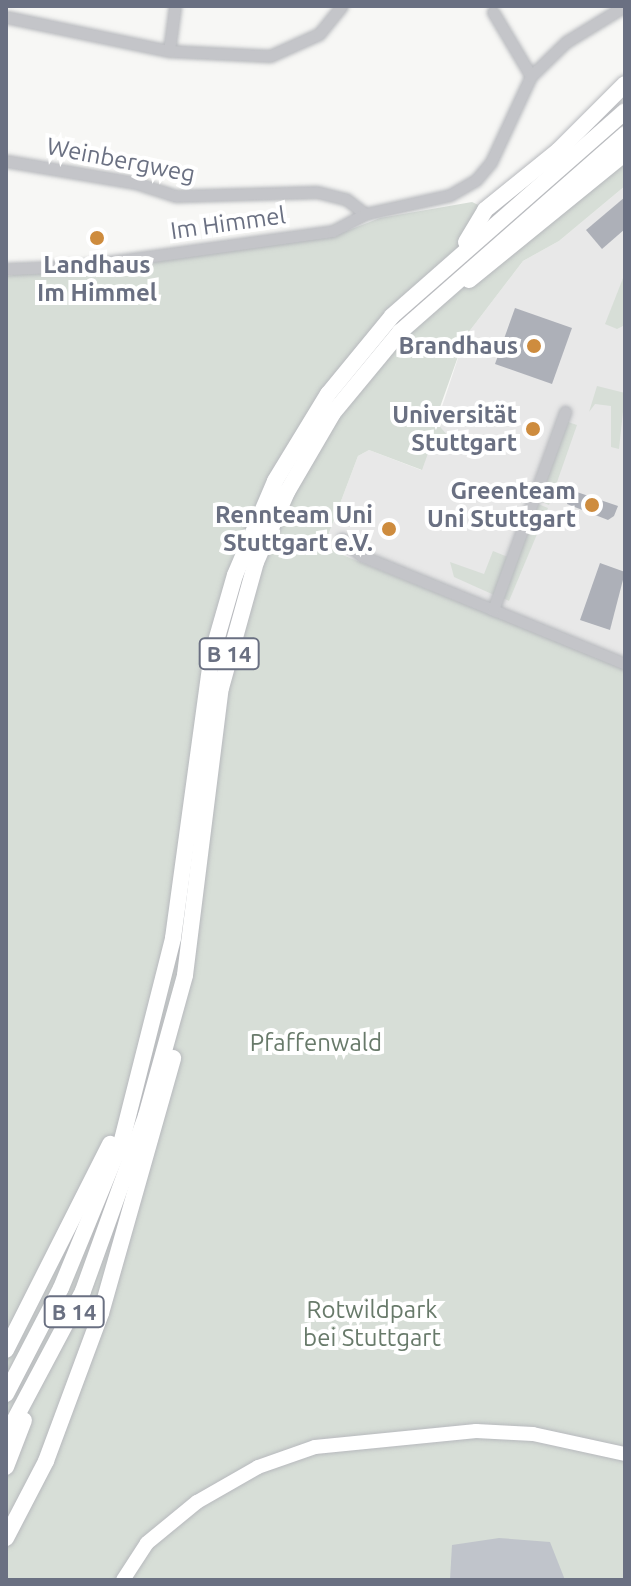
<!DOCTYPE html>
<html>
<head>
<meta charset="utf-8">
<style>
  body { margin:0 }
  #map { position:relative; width:631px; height:1586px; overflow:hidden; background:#f7f7f5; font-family:Ubuntu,sans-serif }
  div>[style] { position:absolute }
  .built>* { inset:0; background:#e8e8e8 }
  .green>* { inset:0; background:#d7ded7 }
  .water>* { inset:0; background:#c0c4cb }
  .building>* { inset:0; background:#adb0b8 }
  .roads { filter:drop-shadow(0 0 2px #b7b9bd) drop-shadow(0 0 2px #b7b9bd) }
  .minor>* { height:11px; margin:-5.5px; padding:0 5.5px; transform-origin:5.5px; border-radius:5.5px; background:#c4c5c9 }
  .major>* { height:14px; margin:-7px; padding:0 7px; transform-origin:7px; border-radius:7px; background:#fff }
  .highway>* { height:16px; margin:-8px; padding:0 8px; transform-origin:8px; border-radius:8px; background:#fff }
  .dots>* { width:22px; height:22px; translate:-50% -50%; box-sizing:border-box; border:4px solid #fff; border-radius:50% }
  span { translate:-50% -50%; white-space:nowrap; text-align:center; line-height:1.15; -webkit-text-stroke:8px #fff; paint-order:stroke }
  .shield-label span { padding:2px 6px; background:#fff; border:2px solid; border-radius:6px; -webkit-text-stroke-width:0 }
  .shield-label { font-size:22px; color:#6a7082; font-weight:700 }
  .street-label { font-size:24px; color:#6a7082 }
  .poi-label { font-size:24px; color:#6a7082; font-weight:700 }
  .right { translate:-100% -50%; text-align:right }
  .park-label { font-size:24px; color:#687a6a }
  .frame { position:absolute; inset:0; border:8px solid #6a7082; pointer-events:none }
</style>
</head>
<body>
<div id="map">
  <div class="built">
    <i style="clip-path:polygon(625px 186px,625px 669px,338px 553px,329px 533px,358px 456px,369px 450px,421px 470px,465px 337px,523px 261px,559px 241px)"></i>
  </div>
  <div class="green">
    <i style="clip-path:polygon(625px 161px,625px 186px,559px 241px,523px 261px,465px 337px,435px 421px,448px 436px,443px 449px,431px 445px,422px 470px,369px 450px,358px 456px,329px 533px,338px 553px,625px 669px,625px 1580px,6px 1580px,6px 276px,336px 235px,380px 218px,472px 202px,537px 233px)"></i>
    <i style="clip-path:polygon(625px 273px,625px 325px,617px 329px,605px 324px)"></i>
    <i style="clip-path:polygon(597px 386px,625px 393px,619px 449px,611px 447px,611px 406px,595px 404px,589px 412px)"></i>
    <i style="clip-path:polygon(568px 422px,577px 425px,549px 505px,539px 501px)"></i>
    <i style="clip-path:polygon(538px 504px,548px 508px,509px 601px,503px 598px)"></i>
    <i style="clip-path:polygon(493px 551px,508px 557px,494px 595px,454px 577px,450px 562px,484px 574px)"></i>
  </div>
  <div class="water">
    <i style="clip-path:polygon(499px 1538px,550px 1542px,565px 1580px,450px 1580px,452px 1545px)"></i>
  </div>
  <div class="building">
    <i style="clip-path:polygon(625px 197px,625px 229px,602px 249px,586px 230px)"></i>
    <i style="clip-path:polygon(515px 308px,572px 328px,552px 384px,495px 364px)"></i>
    <i style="clip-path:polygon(571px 490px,618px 506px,614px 516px,608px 520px,567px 504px)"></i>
    <i style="clip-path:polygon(600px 563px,625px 572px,610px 630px,580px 620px)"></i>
  </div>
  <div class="roads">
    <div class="minor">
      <i style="left:493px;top:12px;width:74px;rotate:59.3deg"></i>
      <i style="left:6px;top:17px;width:167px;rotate:11.8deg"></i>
      <i style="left:169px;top:51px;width:101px;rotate:2.8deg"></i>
      <i style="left:270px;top:56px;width:54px;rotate:-24.2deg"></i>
      <i style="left:319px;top:34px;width:36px;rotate:-51deg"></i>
      <i style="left:169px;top:51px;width:45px;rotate:-82.4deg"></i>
      <i style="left:6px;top:161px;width:132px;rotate:9.6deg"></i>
      <i style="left:136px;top:183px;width:42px;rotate:18deg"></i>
      <i style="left:176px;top:196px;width:141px;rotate:-1.6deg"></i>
      <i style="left:317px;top:192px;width:30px;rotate:14deg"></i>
      <i style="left:346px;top:199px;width:24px;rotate:38deg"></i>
      <i style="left:6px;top:269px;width:75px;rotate:-2.3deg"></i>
      <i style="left:81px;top:266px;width:254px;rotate:-7.9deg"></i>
      <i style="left:333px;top:231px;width:36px;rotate:-28deg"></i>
      <i style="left:365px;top:214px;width:87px;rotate:-12.6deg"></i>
      <i style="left:450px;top:195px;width:30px;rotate:-30deg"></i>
      <i style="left:476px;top:180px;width:23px;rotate:-50deg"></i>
      <i style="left:491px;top:162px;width:95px;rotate:-65.1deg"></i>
      <i style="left:531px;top:76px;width:49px;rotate:-44.2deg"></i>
      <i style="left:566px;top:42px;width:69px;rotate:-31.4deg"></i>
      <i style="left:342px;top:539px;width:26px;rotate:40deg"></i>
      <i style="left:362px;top:556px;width:284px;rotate:22.3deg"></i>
      <i style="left:493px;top:610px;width:211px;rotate:-70deg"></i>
    </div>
    <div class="major">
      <i style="left:123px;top:1580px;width:44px;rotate:-57deg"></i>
      <i style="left:147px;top:1543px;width:65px;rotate:-39.4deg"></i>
      <i style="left:197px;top:1502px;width:70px;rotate:-29.8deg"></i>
      <i style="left:258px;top:1467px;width:60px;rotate:-19.3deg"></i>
      <i style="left:315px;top:1447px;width:162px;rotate:-5.7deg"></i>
      <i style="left:476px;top:1431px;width:57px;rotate:3deg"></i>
      <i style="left:533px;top:1434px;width:94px;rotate:12.3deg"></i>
    </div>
    <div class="highway">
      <i style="left:466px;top:242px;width:37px;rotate:-59deg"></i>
      <i style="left:485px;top:210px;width:95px;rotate:-39deg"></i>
      <i style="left:559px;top:150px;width:93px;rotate:-45deg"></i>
      <i style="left:469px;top:280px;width:201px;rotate:-39.1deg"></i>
      <i style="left:6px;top:1350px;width:231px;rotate:-63.2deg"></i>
      <i style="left:6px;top:1394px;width:119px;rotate:-62.6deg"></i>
      <i style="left:61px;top:1288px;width:160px;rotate:-67.6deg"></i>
      <i style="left:122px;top:1140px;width:208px;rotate:-75.8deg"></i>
      <i style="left:173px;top:938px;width:286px;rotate:-82.2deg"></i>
      <i style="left:212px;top:655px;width:83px;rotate:-74deg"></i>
      <i style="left:235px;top:575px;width:102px;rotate:-66.9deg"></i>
      <i style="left:275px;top:481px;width:102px;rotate:-58.7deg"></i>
      <i style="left:328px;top:394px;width:101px;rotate:-50.6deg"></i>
      <i style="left:392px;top:316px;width:310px;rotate:-41.3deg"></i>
      <i style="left:6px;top:1436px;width:164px;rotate:-62deg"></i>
      <i style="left:83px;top:1291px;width:186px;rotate:-70.2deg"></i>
      <i style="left:146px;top:1116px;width:146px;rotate:-74.5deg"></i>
      <i style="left:185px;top:975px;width:289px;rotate:-82.9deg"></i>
      <i style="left:221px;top:688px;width:131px;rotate:-74.5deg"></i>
      <i style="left:256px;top:562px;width:77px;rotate:-66.1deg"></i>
      <i style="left:287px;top:492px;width:91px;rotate:-59.8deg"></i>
      <i style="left:333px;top:413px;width:105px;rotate:-50.4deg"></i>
      <i style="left:400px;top:332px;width:300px;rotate:-41.3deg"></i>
      <i style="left:6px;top:1467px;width:50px;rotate:-69deg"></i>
      <i style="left:6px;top:1538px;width:87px;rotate:-62.5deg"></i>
      <i style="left:46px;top:1461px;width:158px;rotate:-69.6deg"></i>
      <i style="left:101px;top:1313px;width:265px;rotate:-74.2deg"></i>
    </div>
  </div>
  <div class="dots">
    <i style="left:97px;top:238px;background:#ce8c3e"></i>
    <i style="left:534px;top:346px;background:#ce8c3e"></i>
    <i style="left:533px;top:429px;background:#ce8c3e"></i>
    <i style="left:592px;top:505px;background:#ce8c3e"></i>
    <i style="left:389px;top:529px;background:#ce8c3e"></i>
  </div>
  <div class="shield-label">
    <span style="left:229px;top:654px">B 14</span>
    <span style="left:74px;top:1312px">B 14</span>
  </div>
  <div class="street-label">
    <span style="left:121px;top:160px;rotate:11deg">Weinbergweg</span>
    <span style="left:228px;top:223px;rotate:-8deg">Im Himmel</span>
  </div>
  <div class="poi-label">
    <span style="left:97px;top:279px">Landhaus<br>Im Himmel</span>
    <span class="right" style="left:518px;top:346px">Brandhaus</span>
    <span class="right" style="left:517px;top:429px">Universität<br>Stuttgart</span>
    <span class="right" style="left:576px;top:505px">Greenteam<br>Uni Stuttgart</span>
    <span class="right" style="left:373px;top:529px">Rennteam Uni<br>Stuttgart e.V.</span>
  </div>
  <div class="park-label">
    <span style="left:316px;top:1043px">Pfaffenwald</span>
    <span style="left:372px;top:1324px">Rotwildpark<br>bei Stuttgart</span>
  </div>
  <div class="frame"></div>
</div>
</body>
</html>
